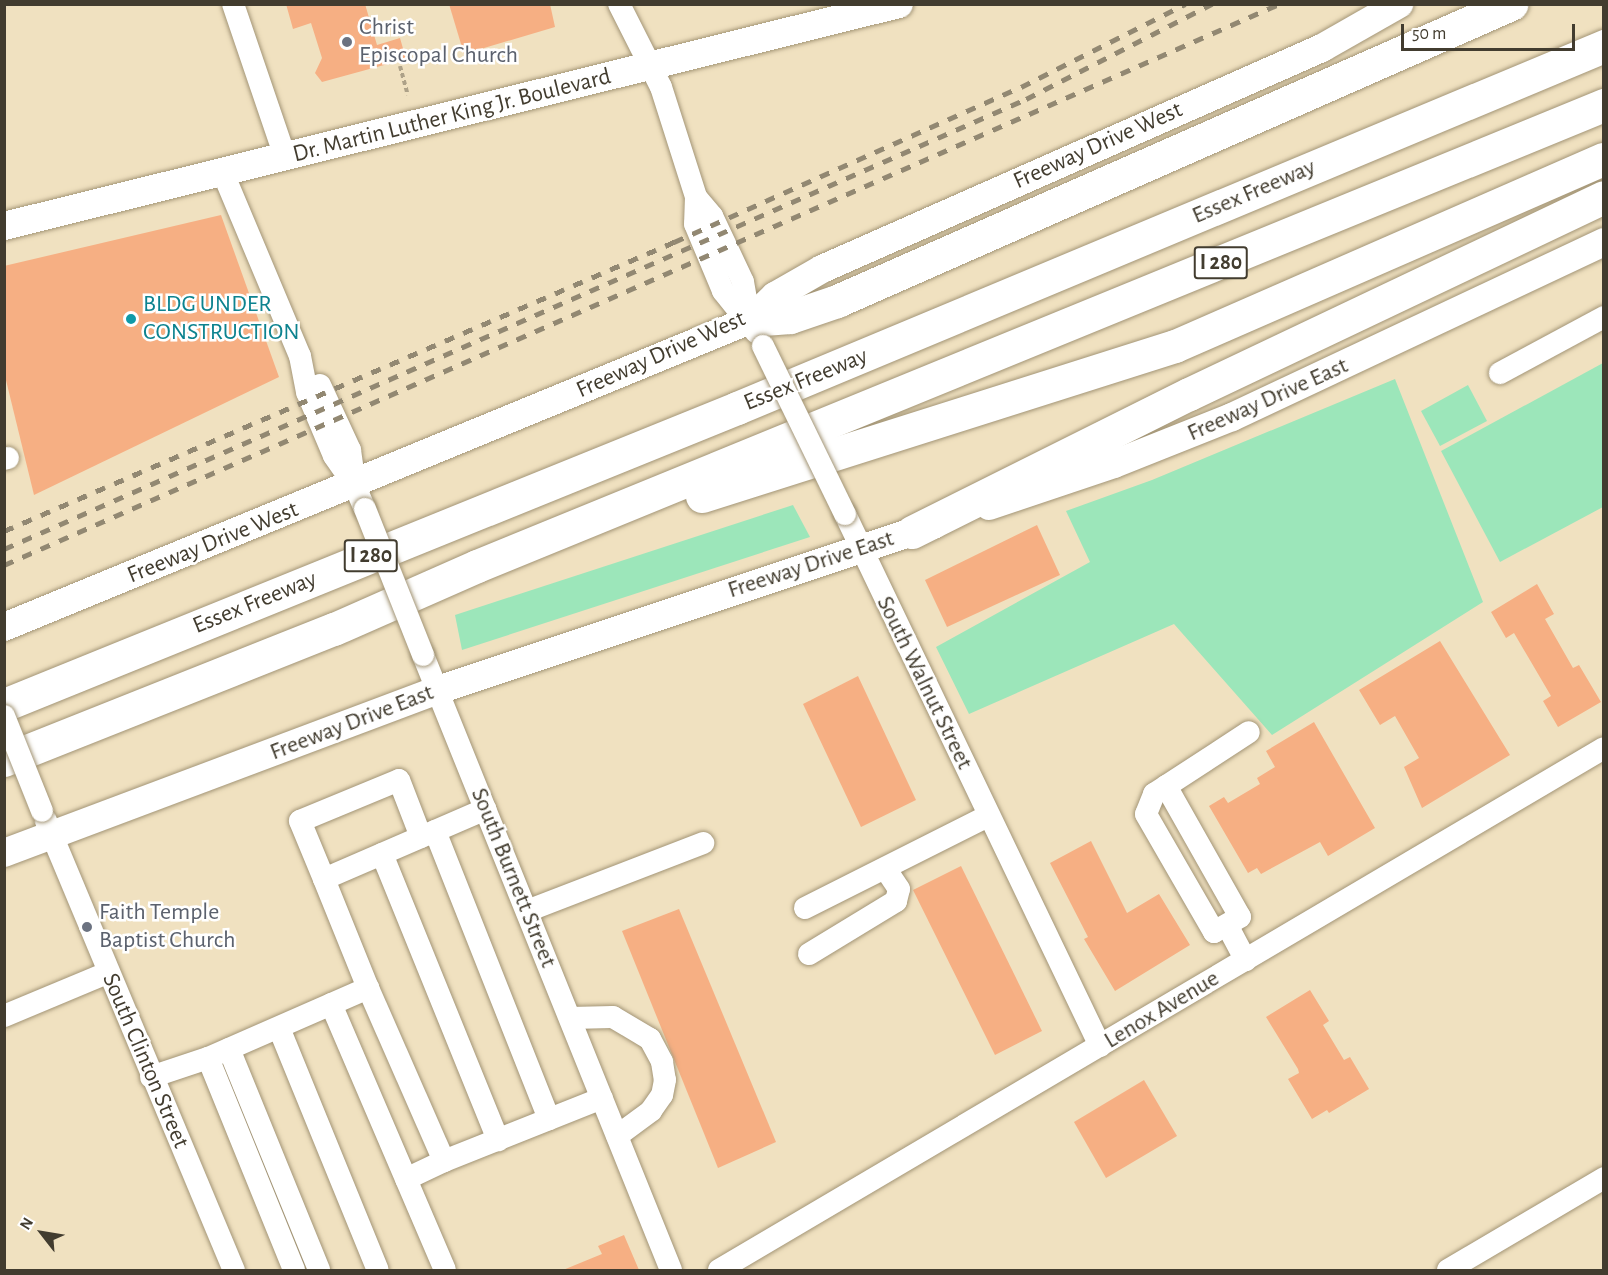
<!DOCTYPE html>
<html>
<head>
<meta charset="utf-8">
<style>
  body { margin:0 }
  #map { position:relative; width:1608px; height:1275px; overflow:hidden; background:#f0e1c0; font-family:"Alegreya Sans",sans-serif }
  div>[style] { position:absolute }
  .green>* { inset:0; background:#9ce6ba }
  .building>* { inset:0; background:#f6af83 }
  .path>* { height:4px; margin-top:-2px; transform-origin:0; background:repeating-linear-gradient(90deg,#ada188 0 4.5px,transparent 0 7.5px) }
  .roads { filter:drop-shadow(0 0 2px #a39576) drop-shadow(0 0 2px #a39576) }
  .minor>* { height:22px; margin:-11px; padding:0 11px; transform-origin:11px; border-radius:11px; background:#fff }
  .major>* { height:28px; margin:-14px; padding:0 14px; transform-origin:14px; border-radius:14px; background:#fff }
  .highway>* { height:33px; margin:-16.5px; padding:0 16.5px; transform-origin:16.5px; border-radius:16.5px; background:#fff }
  .rail>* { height:4.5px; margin-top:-2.25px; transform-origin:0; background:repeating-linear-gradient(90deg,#928872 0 10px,transparent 0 20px) }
  .bridges { filter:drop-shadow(0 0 2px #a39576) drop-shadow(0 0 2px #a39576) }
  .minor-bridge>* { height:22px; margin:-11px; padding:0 11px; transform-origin:11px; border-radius:11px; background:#fff }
  .dots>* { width:16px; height:16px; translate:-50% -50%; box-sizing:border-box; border:3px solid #fff; border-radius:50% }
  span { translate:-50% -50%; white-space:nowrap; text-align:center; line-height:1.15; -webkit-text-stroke:5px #fff; paint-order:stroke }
  .shield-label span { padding:2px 4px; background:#fff; border:2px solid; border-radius:4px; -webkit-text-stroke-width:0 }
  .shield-label { font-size:22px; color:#423c2f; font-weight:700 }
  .worship-label { font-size:24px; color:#5b616d }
  .left { translate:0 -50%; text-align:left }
  .street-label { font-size:24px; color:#423c2f }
  .culture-label { font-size:24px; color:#0d838f }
  .frame { position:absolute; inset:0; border:6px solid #423c2f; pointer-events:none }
  .north { position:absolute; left:12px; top:1203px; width:60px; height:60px; -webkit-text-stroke:4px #fff; paint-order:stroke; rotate:301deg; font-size:16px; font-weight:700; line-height:24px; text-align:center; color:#423c2f }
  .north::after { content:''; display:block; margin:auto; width:21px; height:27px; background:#423c2f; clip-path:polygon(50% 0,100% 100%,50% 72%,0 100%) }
  .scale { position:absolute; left:1401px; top:24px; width:174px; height:27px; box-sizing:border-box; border:3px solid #423c2f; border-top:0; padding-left:8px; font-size:18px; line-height:21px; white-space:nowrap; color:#423c2f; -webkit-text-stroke:4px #fff; paint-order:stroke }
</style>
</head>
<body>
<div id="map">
  <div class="green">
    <i style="clip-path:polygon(1603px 363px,1603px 507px,1500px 562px,1441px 451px)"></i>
    <i style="clip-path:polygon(1395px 379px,1483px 602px,1272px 735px,1174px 624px,969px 714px,936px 647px,1090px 562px,1066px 511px,1152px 480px)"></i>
    <i style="clip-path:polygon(1468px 385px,1487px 421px,1440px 446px,1421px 411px)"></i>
    <i style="clip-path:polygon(793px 505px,810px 537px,462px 650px,455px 615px)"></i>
  </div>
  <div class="building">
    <i style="clip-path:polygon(286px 4px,365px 4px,377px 45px,400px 38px,406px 59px,322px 82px,315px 73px,322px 58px,311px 23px,293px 29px)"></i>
    <i style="clip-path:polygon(449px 4px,550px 4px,555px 27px,464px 54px)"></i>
    <i style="clip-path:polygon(221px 215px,279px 377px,34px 495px,4px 372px,4px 266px)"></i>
    <i style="clip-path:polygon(1037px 525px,1060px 575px,947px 627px,925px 580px)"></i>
    <i style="clip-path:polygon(1537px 584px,1554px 614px,1545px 619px,1573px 668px,1579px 665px,1601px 702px,1558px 727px,1543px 701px,1551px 696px,1514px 633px,1506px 638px,1491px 612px)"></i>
    <i style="clip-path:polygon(1440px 641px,1510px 755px,1422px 808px,1404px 767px,1419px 758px,1395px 716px,1380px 725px,1359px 690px)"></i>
    <i style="clip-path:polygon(858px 676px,916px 800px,861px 827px,803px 704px)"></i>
    <i style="clip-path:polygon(1314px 722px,1375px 828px,1328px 856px,1320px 842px,1261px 874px,1257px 868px,1248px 873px,1209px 806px,1224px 797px,1228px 803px,1260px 784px,1257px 778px,1275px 767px,1266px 751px)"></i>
    <i style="clip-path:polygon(1091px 841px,1127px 913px,1159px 894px,1190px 945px,1115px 991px,1084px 939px,1088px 937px,1050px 863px)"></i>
    <i style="clip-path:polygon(961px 866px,1042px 1031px,995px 1055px,913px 890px)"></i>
    <i style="clip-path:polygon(679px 909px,776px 1142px,718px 1168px,622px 931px)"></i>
    <i style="clip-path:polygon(1310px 990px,1329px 1021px,1323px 1025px,1344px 1060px,1350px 1057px,1369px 1089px,1329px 1113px,1327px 1110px,1312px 1119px,1288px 1079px,1299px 1073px,1298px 1069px,1266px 1017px)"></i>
    <i style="clip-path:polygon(1144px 1080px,1177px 1136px,1106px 1178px,1074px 1122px)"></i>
    <i style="clip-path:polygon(624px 1235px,639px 1270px,563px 1270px,602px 1254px,598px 1246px)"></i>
  </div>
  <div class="path">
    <i style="left:400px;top:66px;width:30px;rotate:75deg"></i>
  </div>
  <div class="roads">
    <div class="minor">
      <i style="left:233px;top:4px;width:162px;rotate:71.2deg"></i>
      <i style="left:619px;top:4px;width:93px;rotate:63.2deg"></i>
      <i style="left:661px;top:87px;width:115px;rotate:72.3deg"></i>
      <i style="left:696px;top:197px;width:27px;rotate:92deg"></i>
      <i style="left:695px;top:224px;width:73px;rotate:67.3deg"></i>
      <i style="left:723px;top:291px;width:53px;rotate:51.2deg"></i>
      <i style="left:223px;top:173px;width:199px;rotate:67.2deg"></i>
      <i style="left:300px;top:356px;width:37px;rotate:79deg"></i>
      <i style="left:307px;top:392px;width:69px;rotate:67.1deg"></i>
      <i style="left:334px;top:456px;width:37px;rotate:55deg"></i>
      <i style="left:355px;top:486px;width:25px;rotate:67deg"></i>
      <i style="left:696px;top:197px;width:25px;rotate:50deg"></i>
      <i style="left:712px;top:216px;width:73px;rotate:64.8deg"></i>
      <i style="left:743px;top:282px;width:39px;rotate:80deg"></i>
      <i style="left:1500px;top:373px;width:118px;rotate:-28.3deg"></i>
      <i style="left:320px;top:385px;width:72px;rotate:65.2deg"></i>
      <i style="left:350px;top:450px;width:30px;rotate:82deg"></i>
      <i style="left:4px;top:459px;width:4px;rotate:-14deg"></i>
      <i style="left:845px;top:514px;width:590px;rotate:64.39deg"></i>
      <i style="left:423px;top:655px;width:663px;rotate:68.04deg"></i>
      <i style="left:1166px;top:786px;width:150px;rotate:60.5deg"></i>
      <i style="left:1240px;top:917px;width:30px;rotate:150deg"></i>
      <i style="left:1214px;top:932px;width:136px;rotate:-120deg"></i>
      <i style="left:1146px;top:814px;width:22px;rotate:-68deg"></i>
      <i style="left:1154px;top:794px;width:113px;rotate:-33.1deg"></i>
      <i style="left:46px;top:821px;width:487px;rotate:67.3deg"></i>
      <i style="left:435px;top:831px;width:310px;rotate:68.4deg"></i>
      <i style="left:382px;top:854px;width:309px;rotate:67.9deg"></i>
      <i style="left:324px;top:879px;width:63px;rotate:-112.5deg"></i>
      <i style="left:300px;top:821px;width:107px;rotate:-22.5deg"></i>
      <i style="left:399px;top:780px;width:61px;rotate:68.9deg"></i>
      <i style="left:805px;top:908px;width:205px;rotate:-26.7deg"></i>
      <i style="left:527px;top:911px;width:189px;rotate:-21.1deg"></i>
      <i style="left:1227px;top:925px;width:40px;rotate:62deg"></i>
      <i style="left:809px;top:954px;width:102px;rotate:-31.3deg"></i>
      <i style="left:896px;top:901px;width:12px;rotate:-76deg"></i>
      <i style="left:899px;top:889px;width:25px;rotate:-124deg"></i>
      <i style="left:368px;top:988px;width:118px;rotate:-112deg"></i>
      <i style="left:324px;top:879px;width:176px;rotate:-23.4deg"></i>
      <i style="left:331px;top:1004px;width:289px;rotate:66.8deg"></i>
      <i style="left:4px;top:1016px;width:112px;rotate:-22.7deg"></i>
      <i style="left:570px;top:1018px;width:43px;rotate:-1.3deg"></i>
      <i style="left:613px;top:1017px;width:43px;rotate:30.7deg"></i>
      <i style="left:650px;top:1039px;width:26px;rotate:62deg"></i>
      <i style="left:662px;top:1062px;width:18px;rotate:81deg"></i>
      <i style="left:665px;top:1080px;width:15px;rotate:101deg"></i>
      <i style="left:662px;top:1095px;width:19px;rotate:125deg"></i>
      <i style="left:651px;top:1111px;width:42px;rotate:143.7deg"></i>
      <i style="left:279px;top:1028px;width:261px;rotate:67.8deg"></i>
      <i style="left:229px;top:1049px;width:239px;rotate:67.8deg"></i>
      <i style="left:208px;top:1058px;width:229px;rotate:67.9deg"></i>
      <i style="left:151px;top:1077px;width:60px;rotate:-18.4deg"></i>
      <i style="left:208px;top:1058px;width:175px;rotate:-23.6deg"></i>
      <i style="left:368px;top:988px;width:189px;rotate:66.3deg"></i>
      <i style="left:444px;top:1161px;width:170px;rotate:-21.7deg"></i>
      <i style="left:406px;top:1179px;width:42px;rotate:-25.3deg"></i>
      <i style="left:719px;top:1270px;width:1027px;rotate:-30.53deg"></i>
      <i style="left:1448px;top:1270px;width:181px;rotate:-30.5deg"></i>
    </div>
    <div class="major">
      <i style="left:4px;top:226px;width:922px;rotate:-13.93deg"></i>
      <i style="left:989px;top:506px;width:132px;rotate:-18.6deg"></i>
      <i style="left:1114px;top:464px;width:127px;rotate:-21.7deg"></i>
      <i style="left:1232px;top:417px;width:411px;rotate:-25.2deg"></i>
      <i style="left:4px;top:627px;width:807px;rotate:-22.37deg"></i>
      <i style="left:750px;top:320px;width:35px;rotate:-44deg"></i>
      <i style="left:775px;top:296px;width:54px;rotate:-29.9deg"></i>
      <i style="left:822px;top:269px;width:547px;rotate:-23.85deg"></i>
      <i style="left:1322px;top:48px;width:89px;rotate:-29.7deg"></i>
      <i style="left:4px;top:853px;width:464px;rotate:-20.6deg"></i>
      <i style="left:438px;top:690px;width:522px;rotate:-18.43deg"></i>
    </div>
    <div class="highway">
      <i style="left:750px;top:320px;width:40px;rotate:-4.3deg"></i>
      <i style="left:790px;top:317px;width:50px;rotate:-18.8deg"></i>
      <i style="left:837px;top:301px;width:737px;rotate:-23.78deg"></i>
      <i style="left:702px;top:496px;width:496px;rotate:-17.6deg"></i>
      <i style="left:1175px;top:346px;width:468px;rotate:-23.6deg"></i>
      <i style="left:912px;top:532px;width:309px;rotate:-26.5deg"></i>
      <i style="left:1189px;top:394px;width:459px;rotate:-25.4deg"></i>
      <i style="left:4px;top:705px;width:791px;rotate:-22.06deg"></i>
      <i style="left:737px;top:408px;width:940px;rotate:-22.66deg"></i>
      <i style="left:4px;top:760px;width:355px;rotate:-21.7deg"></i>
      <i style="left:334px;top:629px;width:156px;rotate:-23.8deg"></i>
      <i style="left:477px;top:566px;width:1218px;rotate:-22.25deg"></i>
    </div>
  </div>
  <div class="rail">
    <i style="left:4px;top:531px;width:730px;rotate:-23.33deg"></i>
    <i style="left:674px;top:242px;width:380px;rotate:-24.1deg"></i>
    <i style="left:1021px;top:87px;width:184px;rotate:-26.8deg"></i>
    <i style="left:4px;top:549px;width:1117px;rotate:-23.76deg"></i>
    <i style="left:1026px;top:99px;width:209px;rotate:-27.1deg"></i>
    <i style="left:4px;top:565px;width:1393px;rotate:-23.75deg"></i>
  </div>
  <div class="bridges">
    <div class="minor-bridge">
      <i style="left:763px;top:346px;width:187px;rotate:64deg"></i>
      <i style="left:365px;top:509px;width:157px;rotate:68.3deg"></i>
      <i style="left:4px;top:716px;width:102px;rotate:68.2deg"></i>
    </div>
  </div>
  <div class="dots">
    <i style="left:347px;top:42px;background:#6b7280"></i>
    <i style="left:131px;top:319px;background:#0f9aa8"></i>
    <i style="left:87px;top:927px;background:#6b7280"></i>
  </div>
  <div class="shield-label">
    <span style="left:1221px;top:263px">I 280</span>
    <span style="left:371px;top:556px">I 280</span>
  </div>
  <div class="worship-label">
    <span class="left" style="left:359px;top:42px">Christ<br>Episcopal Church</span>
    <span class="left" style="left:99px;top:927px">Faith Temple<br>Baptist Church</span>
  </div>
  <div class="street-label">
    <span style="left:452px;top:116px;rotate:-14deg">Dr. Martin Luther King Jr. Boulevard</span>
    <span style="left:1098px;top:146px;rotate:-24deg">Freeway Drive West</span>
    <span style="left:1254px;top:192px;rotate:-23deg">Essex Freeway</span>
    <span style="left:661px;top:355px;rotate:-24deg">Freeway Drive West</span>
    <span style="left:806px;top:380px;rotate:-22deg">Essex Freeway</span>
    <span style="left:1268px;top:400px;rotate:-24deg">Freeway Drive East</span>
    <span style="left:213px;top:543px;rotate:-22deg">Freeway Drive West</span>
    <span style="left:811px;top:565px;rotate:-18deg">Freeway Drive East</span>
    <span style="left:255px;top:603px;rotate:-22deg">Essex Freeway</span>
    <span style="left:924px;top:683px;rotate:64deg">South Walnut Street</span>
    <span style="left:352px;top:723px;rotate:-21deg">Freeway Drive East</span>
    <span style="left:513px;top:878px;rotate:68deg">South Burnett Street</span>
    <span style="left:1162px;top:1010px;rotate:-31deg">Lenox Avenue</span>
    <span style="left:145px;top:1061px;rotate:67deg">South Clinton Street</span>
  </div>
  <div class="culture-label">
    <span class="left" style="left:143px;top:319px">BLDG UNDER<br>CONSTRUCTION</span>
  </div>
  <div class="frame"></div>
  <div class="north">N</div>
  <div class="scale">50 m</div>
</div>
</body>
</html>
